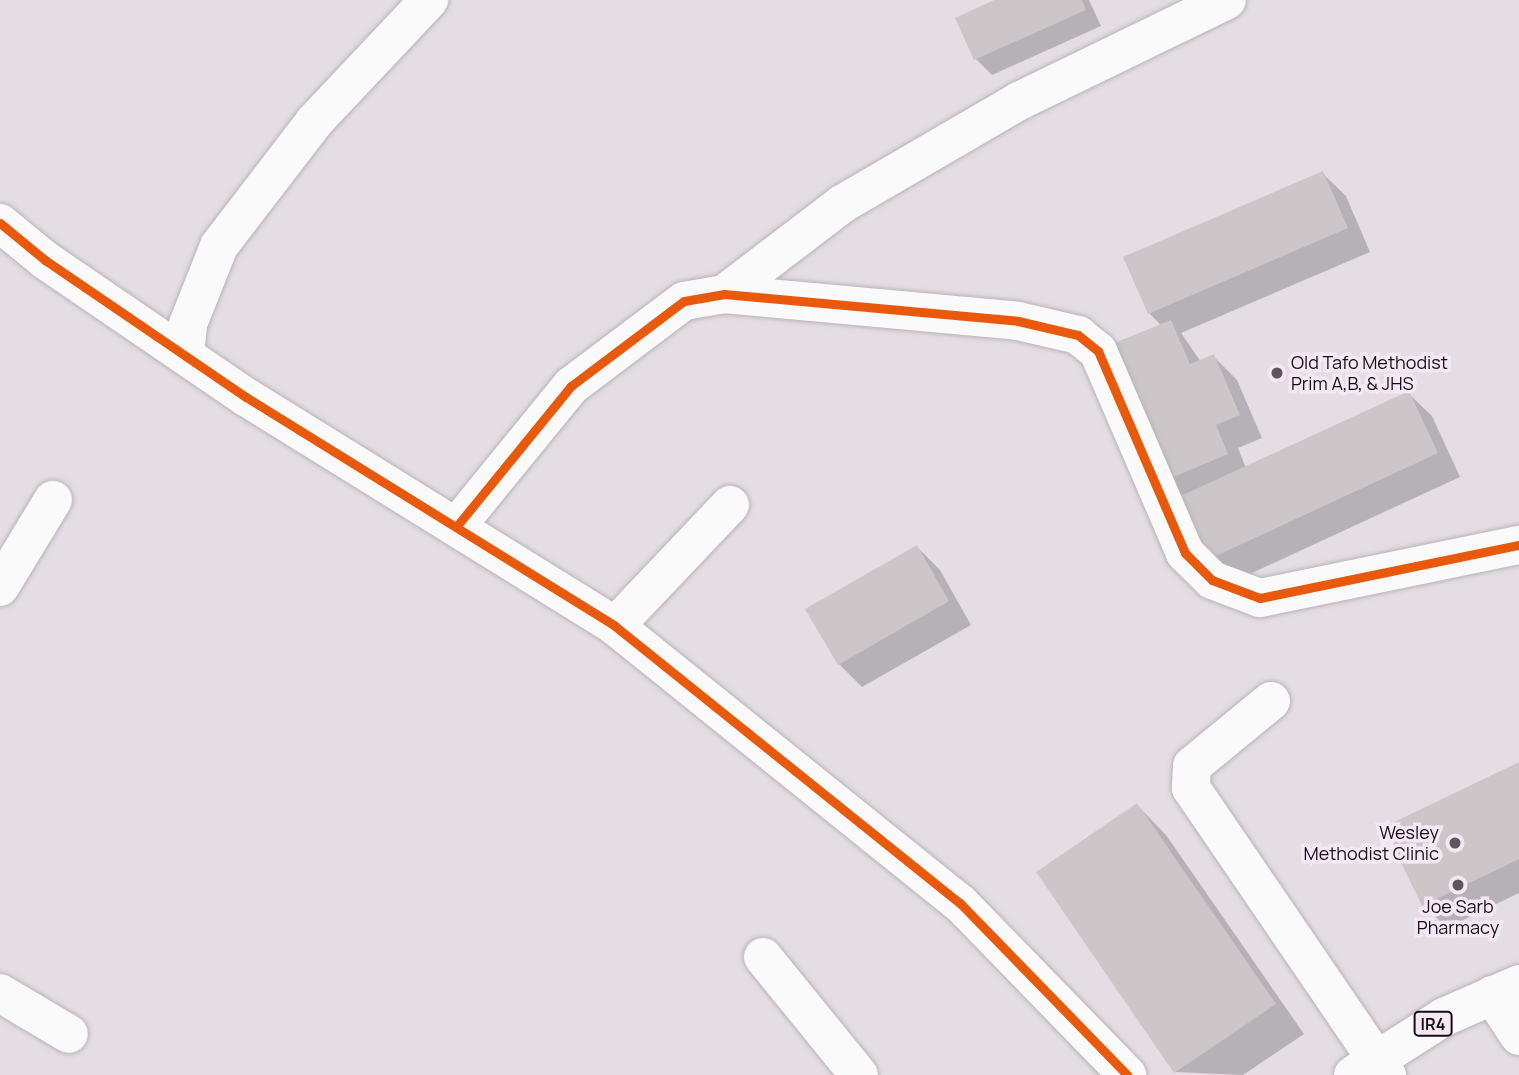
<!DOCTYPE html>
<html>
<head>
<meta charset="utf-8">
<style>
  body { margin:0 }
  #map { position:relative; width:1519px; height:1075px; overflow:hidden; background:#e4dee4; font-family:Manrope,sans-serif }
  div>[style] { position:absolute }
  .shadow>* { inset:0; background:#0003 }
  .building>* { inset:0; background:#ccc6c8 }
  .roads { filter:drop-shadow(0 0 2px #b9b3b8) drop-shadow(0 0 2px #b9b3b8) }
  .minor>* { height:38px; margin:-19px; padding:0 19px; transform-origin:19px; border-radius:19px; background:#fbfafb }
  .major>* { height:38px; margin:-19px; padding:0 19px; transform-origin:19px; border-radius:19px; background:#fbfafb }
  .cycleway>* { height:9px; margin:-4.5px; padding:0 4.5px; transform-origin:4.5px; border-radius:4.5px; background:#e8590c }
  .dots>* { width:19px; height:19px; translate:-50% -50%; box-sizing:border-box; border:4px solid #f6e7f4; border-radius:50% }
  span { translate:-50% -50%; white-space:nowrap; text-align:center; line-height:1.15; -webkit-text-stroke:7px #f6e7f4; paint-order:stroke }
  .shield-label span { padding:2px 5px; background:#f6e7f4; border:2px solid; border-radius:5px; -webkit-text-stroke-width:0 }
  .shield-label { font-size:16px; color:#140f14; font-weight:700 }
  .poi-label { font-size:18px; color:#140f14 }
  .left { translate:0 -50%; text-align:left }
  .right { translate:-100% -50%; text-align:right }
</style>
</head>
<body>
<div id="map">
  <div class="shadow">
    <i style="clip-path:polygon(998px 0,1089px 0,1101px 26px,992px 75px,976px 59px)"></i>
    <i style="clip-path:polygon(1322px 173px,1346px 196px,1370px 252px,1181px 333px,1201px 362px,1213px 356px,1237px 380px,1262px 438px,1238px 448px,1246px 468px,1408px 393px,1432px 416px,1460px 477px,1228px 584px,1165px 480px,1161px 325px,1149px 313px)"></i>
    <i style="clip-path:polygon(917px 547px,940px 570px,971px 625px,862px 687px,839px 664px)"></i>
    <i style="clip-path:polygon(1519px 764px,1519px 893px,1447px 928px,1424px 905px)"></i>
    <i style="clip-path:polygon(1137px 805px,1166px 835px,1304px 1034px,1243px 1075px,1176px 1072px)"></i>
  </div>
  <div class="building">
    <i style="clip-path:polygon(994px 0,1082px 0,1086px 10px,974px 60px,955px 18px)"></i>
    <i style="clip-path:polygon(1323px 171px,1348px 228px,1148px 314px,1123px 257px)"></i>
    <i style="clip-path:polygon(1171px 320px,1190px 364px,1214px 354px,1240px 415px,1216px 425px,1228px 454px,1164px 481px,1107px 346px)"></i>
    <i style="clip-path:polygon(1409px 391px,1438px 453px,1203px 562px,1174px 499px)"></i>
    <i style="clip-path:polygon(917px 545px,949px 601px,838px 665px,805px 609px)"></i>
    <i style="clip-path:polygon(1519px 762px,1519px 859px,1422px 906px,1384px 827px)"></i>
    <i style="clip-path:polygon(1137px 803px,1276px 1004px,1174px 1073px,1036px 872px)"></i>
  </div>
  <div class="roads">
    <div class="minor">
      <i style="left:0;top:223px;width:58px;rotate:39.4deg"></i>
      <i style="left:45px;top:260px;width:243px;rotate:34.3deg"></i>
      <i style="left:246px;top:397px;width:434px;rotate:31.8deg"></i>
      <i style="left:615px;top:626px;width:442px;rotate:38.8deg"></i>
      <i style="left:960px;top:903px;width:240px;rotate:45.8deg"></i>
      <i style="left:724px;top:294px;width:148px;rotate:-37.3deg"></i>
      <i style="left:842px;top:204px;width:205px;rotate:-30.2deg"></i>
      <i style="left:1019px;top:101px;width:231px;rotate:-25.9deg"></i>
      <i style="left:185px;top:354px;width:30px;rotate:-84deg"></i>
      <i style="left:188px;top:324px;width:84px;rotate:-68.3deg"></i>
      <i style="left:219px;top:246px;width:156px;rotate:-52.5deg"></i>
      <i style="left:314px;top:122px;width:168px;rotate:-46.7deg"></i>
      <i style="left:456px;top:527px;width:182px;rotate:-50.8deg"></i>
      <i style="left:571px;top:386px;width:141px;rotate:-37deg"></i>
      <i style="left:684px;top:301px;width:41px;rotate:-9.9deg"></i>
      <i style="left:724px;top:294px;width:295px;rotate:5.2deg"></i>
      <i style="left:1018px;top:321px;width:62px;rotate:13.1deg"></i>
      <i style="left:1078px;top:335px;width:26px;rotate:39deg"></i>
      <i style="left:1098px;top:351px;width:220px;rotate:66.7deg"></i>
      <i style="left:1185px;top:553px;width:38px;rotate:45deg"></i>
      <i style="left:1212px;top:580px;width:51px;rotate:20.6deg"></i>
      <i style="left:1260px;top:598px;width:264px;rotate:-11.6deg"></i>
      <i style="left:0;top:587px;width:102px;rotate:-58.7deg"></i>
      <i style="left:615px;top:626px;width:167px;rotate:-46.5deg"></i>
      <i style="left:1271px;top:701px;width:102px;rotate:140.6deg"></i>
      <i style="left:1192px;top:766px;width:22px;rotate:93deg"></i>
      <i style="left:1191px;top:788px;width:348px;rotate:55.7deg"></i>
      <i style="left:763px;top:957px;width:152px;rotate:50.9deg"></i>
      <i style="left:0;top:993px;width:80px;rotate:30.7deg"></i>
      <i style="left:1492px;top:995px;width:49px;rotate:56.6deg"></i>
    </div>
    <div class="major">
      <i style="left:1353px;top:1075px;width:108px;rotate:-32.5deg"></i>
      <i style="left:1444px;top:1017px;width:82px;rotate:-23.7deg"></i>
    </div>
  </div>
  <div class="cycleway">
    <i style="left:0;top:223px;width:58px;rotate:39.4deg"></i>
    <i style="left:45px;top:260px;width:243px;rotate:34.3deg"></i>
    <i style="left:246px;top:397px;width:434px;rotate:31.8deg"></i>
    <i style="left:615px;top:626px;width:442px;rotate:38.8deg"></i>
    <i style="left:960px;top:903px;width:240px;rotate:45.8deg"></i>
    <i style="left:456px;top:527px;width:182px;rotate:-50.8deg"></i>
    <i style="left:571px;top:386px;width:141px;rotate:-37deg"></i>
    <i style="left:684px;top:301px;width:41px;rotate:-9.9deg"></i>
    <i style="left:724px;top:294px;width:295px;rotate:5.2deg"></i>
    <i style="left:1018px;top:321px;width:62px;rotate:13.1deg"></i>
    <i style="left:1078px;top:335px;width:26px;rotate:39deg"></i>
    <i style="left:1098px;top:351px;width:220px;rotate:66.7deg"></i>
    <i style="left:1185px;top:553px;width:38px;rotate:45deg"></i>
    <i style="left:1212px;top:580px;width:51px;rotate:20.6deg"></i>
    <i style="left:1260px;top:598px;width:264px;rotate:-11.6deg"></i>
  </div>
  <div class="dots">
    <i style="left:1277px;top:373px;background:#5d575d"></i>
    <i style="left:1455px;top:843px;background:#5d575d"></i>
    <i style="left:1458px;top:885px;background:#5d575d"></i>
  </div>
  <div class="shield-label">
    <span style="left:1433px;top:1024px">IR4</span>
  </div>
  <div class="poi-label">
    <span class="left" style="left:1291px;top:373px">Old Tafo Methodist<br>Prim A,B, &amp; JHS</span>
    <span class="right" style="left:1439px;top:843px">Wesley<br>Methodist Clinic</span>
    <span style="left:1458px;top:917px">Joe Sarb<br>Pharmacy</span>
  </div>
</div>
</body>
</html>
